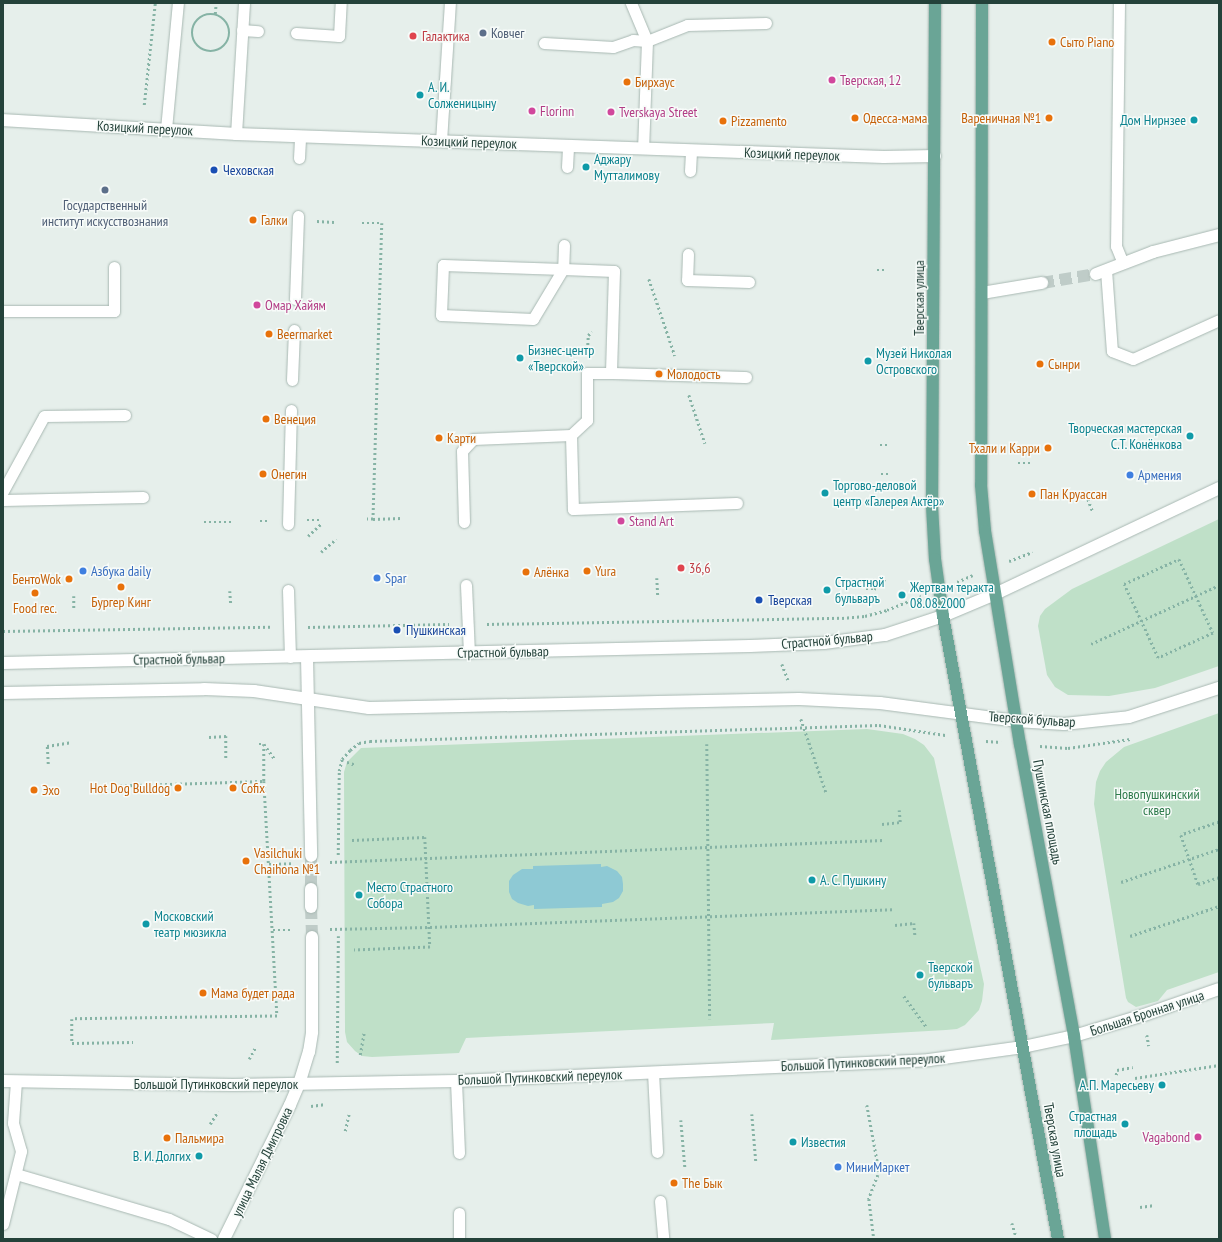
<!DOCTYPE html>
<html>
<head>
<meta charset="utf-8">
<style>
  body { margin:0 }
  #map { position:relative; width:1222px; height:1242px; overflow:hidden; background:#e6efeb; font-family:"PT Sans Narrow",sans-serif }
  div>[style] { position:absolute }
  .green>* { inset:0; background:#bfe0c8 }
  .water>* { inset:0; background:#8ec9d4 }
  .street-tunnel>* { height:12px; margin-top:-6px; transform-origin:0; background:repeating-linear-gradient(90deg,#bfccc8 0 12px,transparent 0 18px) }
  .secondary-tunnel>* { height:12px; margin-top:-6px; transform-origin:0; background:repeating-linear-gradient(90deg,#bfccc8 0 12px,transparent 0 18px) }
  .path>* { height:2.5px; margin-top:-1.25px; transform-origin:0; background:repeating-linear-gradient(90deg,#86b3a5 0 2px,transparent 0 5px) }
  .path>.ring { margin:-1.25px; padding:0; box-sizing:content-box; background:none; border:2.5px solid #86b3a5; border-radius:50% }
  .roads { filter:drop-shadow(0 0 1px #a8b8b2) drop-shadow(0 0 1px #a8b8b2) }
  .lane>* { height:11px; margin:-5.5px; padding:0 5.5px; transform-origin:5.5px; border-radius:5.5px; background:#fff }
  .street>* { height:12px; margin:-6px; padding:0 6px; transform-origin:6px; border-radius:6px; background:#fff }
  .secondary>* { height:12px; margin:-6px; padding:0 6px; transform-origin:6px; border-radius:6px; background:#fff }
  .primary>* { height:12px; margin:-6px; padding:0 6px; transform-origin:6px; border-radius:6px; background:#6aa596 }
  .dots>* { width:11px; height:11px; translate:-50% -50%; box-sizing:border-box; border:2px solid #f7fbf9; border-radius:50% }
  span { translate:-50% -50%; white-space:nowrap; text-align:center; line-height:1.15; -webkit-text-stroke:3px #f7fbf9; paint-order:stroke }
  .service-label { font-size:14px; color:#4e5e75 }
  .left { translate:0 -50%; text-align:left }
  .health-label { font-size:14px; color:#be3a42 }
  .food-label { font-size:14px; color:#c56008 }
  .right { translate:-100% -50%; text-align:right }
  .hotel-label { font-size:14px; color:#b23c85 }
  .culture-label { font-size:14px; color:#0d838f }
  .street-label { font-size:14px; color:#24423a }
  .transit-label { font-size:14px; color:#164399 }
  .shop-label { font-size:14px; color:#366cbe }
  .park-label { font-size:14px; color:#2d7a4b }
  .frame { position:absolute; inset:0; border:4px solid #24423a; pointer-events:none }
</style>
</head>
<body>
<div id="map">
  <div class="green">
    <i style="clip-path:polygon(1219px 519px,1219px 666px,1155px 688px,1109px 696px,1068px 695px,1055px 687px,1047px 675px,1038px 626px,1040px 616px,1045px 609px,1072px 589px)"></i>
    <i style="clip-path:polygon(1219px 713px,1219px 972px,1167px 990px,1158px 1001px,1136px 1007px,1128px 1002px,1126px 998px,1094px 804px,1096px 782px,1100px 771px,1106px 762px,1124px 747px)"></i>
    <i style="clip-path:polygon(867px 729px,903px 734px,915px 739px,924px 745px,934px 758px,984px 984px,982px 1001px,979px 1010px,965px 1025px,957px 1029px,946px 1030px,771px 1040px,774px 1023px,466px 1038px,459px 1053px,372px 1057px,362px 1056px,355px 1051px,347px 1042px,345px 1032px,344px 772px,347px 762px,361px 748px)"></i>
  </div>
  <div class="water">
    <i style="clip-path:polygon(601px 864px,601px 867px,607px 866px,617px 871px,622px 877px,623px 884px,623px 891px,619px 898px,613px 902px,602px 904px,602px 907px,534px 909px,534px 905px,528px 906px,518px 903px,512px 899px,509px 892px,509px 881px,513px 875px,522px 869px,533px 869px,533px 866px)"></i>
  </div>
  <div class="street-tunnel">
    <i style="left:1042px;top:283px;width:55px;rotate:-9.5deg"></i>
  </div>
  <div class="secondary-tunnel">
    <i style="left:311px;top:856px;width:33px;rotate:90deg"></i>
    <i style="left:311px;top:907px;width:30px;rotate:88deg"></i>
  </div>
  <div class="path">
    <i style="left:215px;top:14px;width:11px;rotate:-85deg"></i>
    <i class="ring" style="left:192px;top:14px;width:35.5px;height:35.5px"></i>
    <i style="left:144px;top:105px;width:103px;rotate:-83.8deg"></i>
    <i style="left:317px;top:221px;width:17px;rotate:3deg"></i>
    <i style="left:362px;top:223px;width:20px"></i>
    <i style="left:382px;top:223px;width:296px;rotate:91.7deg"></i>
    <i style="left:373px;top:519px;width:6px;rotate:180deg"></i>
    <i style="left:877px;top:270px;width:8px"></i>
    <i style="left:649px;top:279px;width:81px;rotate:71.3deg"></i>
    <i style="left:587px;top:355px;width:20px;rotate:-87deg"></i>
    <i style="left:588px;top:335px;width:5px;rotate:-37deg"></i>
    <i style="left:689px;top:395px;width:51px;rotate:71.6deg"></i>
    <i style="left:880px;top:445px;width:9px"></i>
    <i style="left:1018px;top:463px;width:13px"></i>
    <i style="left:881px;top:474px;width:7px"></i>
    <i style="left:1088px;top:499px;width:14px;rotate:69deg"></i>
    <i style="left:373px;top:519px;width:28px;rotate:-2deg"></i>
    <i style="left:307px;top:520px;width:12px"></i>
    <i style="left:260px;top:521px;width:10px"></i>
    <i style="left:204px;top:522px;width:28px"></i>
    <i style="left:308px;top:536px;width:19px;rotate:-43deg"></i>
    <i style="left:321px;top:552px;width:20px;rotate:-41deg"></i>
    <i style="left:1179px;top:559px;width:81px;rotate:65.3deg"></i>
    <i style="left:1213px;top:633px;width:60px;rotate:155.6deg"></i>
    <i style="left:1158px;top:658px;width:81px;rotate:-114.7deg"></i>
    <i style="left:1124px;top:584px;width:60px;rotate:-24.4deg"></i>
    <i style="left:1009px;top:561px;width:25px;rotate:-21deg"></i>
    <i style="left:657px;top:578px;width:17px;rotate:87deg"></i>
    <i style="left:957px;top:582px;width:17px;rotate:-24deg"></i>
    <i style="left:866px;top:589px;width:8px"></i>
    <i style="left:874px;top:589px;width:8px;rotate:-30deg"></i>
    <i style="left:881px;top:585px;width:8px;rotate:-60deg"></i>
    <i style="left:230px;top:591px;width:14px;rotate:86deg"></i>
    <i style="left:74px;top:596px;width:13px;rotate:90deg"></i>
    <i style="left:487px;top:624px;width:355px;rotate:-1deg"></i>
    <i style="left:842px;top:618px;width:23px;rotate:-5deg"></i>
    <i style="left:865px;top:616px;width:23px;rotate:-15deg"></i>
    <i style="left:887px;top:610px;width:37px;rotate:-22deg"></i>
    <i style="left:308px;top:627px;width:141px;rotate:-1.2deg"></i>
    <i style="left:3px;top:631px;width:268px;rotate:-0.9deg"></i>
    <i style="left:1091px;top:644px;width:141px;rotate:-24.7deg"></i>
    <i style="left:782px;top:664px;width:17px;rotate:69deg"></i>
    <i style="left:801px;top:719px;width:77px;rotate:71.1deg"></i>
    <i style="left:209px;top:737px;width:17px;rotate:-3deg"></i>
    <i style="left:226px;top:736px;width:22px;rotate:90deg"></i>
    <i style="left:986px;top:741px;width:15px;rotate:4deg"></i>
    <i style="left:259px;top:744px;width:5px"></i>
    <i style="left:264px;top:744px;width:19px;rotate:54deg"></i>
    <i style="left:264px;top:744px;width:37px;rotate:90deg"></i>
    <i style="left:707px;top:744px;width:275px;rotate:89.4deg"></i>
    <i style="left:1040px;top:746px;width:28px;rotate:4deg"></i>
    <i style="left:1068px;top:748px;width:63px;rotate:-8.3deg"></i>
    <i style="left:347px;top:762px;width:9px;rotate:18deg"></i>
    <i style="left:48px;top:764px;width:18px;rotate:-93deg"></i>
    <i style="left:47px;top:746px;width:24px;rotate:-9deg"></i>
    <i style="left:105px;top:786px;width:159px;rotate:-1.8deg"></i>
    <i style="left:264px;top:781px;width:235px;rotate:86.8deg"></i>
    <i style="left:277px;top:1016px;width:205px;rotate:179.2deg"></i>
    <i style="left:72px;top:1019px;width:24px;rotate:90deg"></i>
    <i style="left:72px;top:1043px;width:61px;rotate:-0.9deg"></i>
    <i style="left:1219px;top:822px;width:40px;rotate:161.1deg"></i>
    <i style="left:1181px;top:835px;width:52px;rotate:70.9deg"></i>
    <i style="left:1198px;top:884px;width:22px;rotate:-18deg"></i>
    <i style="left:882px;top:824px;width:18px;rotate:-6deg"></i>
    <i style="left:900px;top:822px;width:12px;rotate:-95deg"></i>
    <i style="left:352px;top:840px;width:73px;rotate:-2.4deg"></i>
    <i style="left:425px;top:837px;width:110px;rotate:87.4deg"></i>
    <i style="left:430px;top:947px;width:76px;rotate:177.7deg"></i>
    <i style="left:338px;top:855px;width:84px;rotate:-89.3deg"></i>
    <i style="left:339px;top:771px;width:12px;rotate:-76deg"></i>
    <i style="left:342px;top:759px;width:12px;rotate:-48deg"></i>
    <i style="left:350px;top:750px;width:11px;rotate:-38deg"></i>
    <i style="left:359px;top:743px;width:11px;rotate:-10deg"></i>
    <i style="left:370px;top:741px;width:509px;rotate:-1.8deg"></i>
    <i style="left:879px;top:725px;width:67px;rotate:8.6deg"></i>
    <i style="left:330px;top:862px;width:554px;rotate:-2.27deg"></i>
    <i style="left:269px;top:864px;width:24px;rotate:-2deg"></i>
    <i style="left:1121px;top:882px;width:103px;rotate:-18.6deg"></i>
    <i style="left:895px;top:925px;width:19px;rotate:-6deg"></i>
    <i style="left:914px;top:923px;width:12px;rotate:85deg"></i>
    <i style="left:330px;top:929px;width:100px;rotate:-1.1deg"></i>
    <i style="left:430px;top:927px;width:463px;rotate:-2.2deg"></i>
    <i style="left:273px;top:930px;width:20px"></i>
    <i style="left:1130px;top:936px;width:94px;rotate:-18.6deg"></i>
    <i style="left:904px;top:996px;width:39px;rotate:54deg"></i>
    <i style="left:1147px;top:1035px;width:11px;rotate:80deg"></i>
    <i style="left:360px;top:1055px;width:22px;rotate:-80deg"></i>
    <i style="left:249px;top:1059px;width:13px;rotate:-61deg"></i>
    <i style="left:337px;top:1063px;width:127px;rotate:-89.5deg"></i>
    <i style="left:1116px;top:1075px;width:5px;rotate:-79deg"></i>
    <i style="left:1117px;top:1070px;width:16px;rotate:-11deg"></i>
    <i style="left:1135px;top:1078px;width:85px;rotate:-8.8deg"></i>
    <i style="left:867px;top:1105px;width:61px;rotate:79.6deg"></i>
    <i style="left:878px;top:1165px;width:10px;rotate:90deg"></i>
    <i style="left:878px;top:1175px;width:26px;rotate:111deg"></i>
    <i style="left:869px;top:1199px;width:40px;rotate:82.9deg"></i>
    <i style="left:311px;top:1106px;width:15px;rotate:-8deg"></i>
    <i style="left:752px;top:1114px;width:48px;rotate:85.2deg"></i>
    <i style="left:681px;top:1120px;width:47px;rotate:85.1deg"></i>
    <i style="left:210px;top:1124px;width:15px;rotate:-58deg"></i>
    <i style="left:345px;top:1131px;width:17px;rotate:-77deg"></i>
    <i style="left:1140px;top:1207px;width:15px;rotate:-8deg"></i>
    <i style="left:1012px;top:1223px;width:14px;rotate:73deg"></i>
  </div>
  <div class="roads">
    <div class="lane">
      <i style="left:631px;top:3px;width:41px;rotate:67.2deg"></i>
      <i style="left:647px;top:41px;width:107px;rotate:92.1deg"></i>
      <i style="left:1119px;top:3px;width:243px;rotate:90.7deg"></i>
      <i style="left:1116px;top:246px;width:18px;rotate:68deg"></i>
      <i style="left:242px;top:30px;width:16px;rotate:4deg"></i>
      <i style="left:296px;top:33px;width:43px;rotate:4deg"></i>
      <i style="left:339px;top:36px;width:33px;rotate:-87deg"></i>
      <i style="left:544px;top:43px;width:69px;rotate:3.3deg"></i>
      <i style="left:613px;top:47px;width:21px;rotate:-19deg"></i>
      <i style="left:633px;top:40px;width:14px;rotate:4deg"></i>
      <i style="left:647px;top:41px;width:43px;rotate:-21.8deg"></i>
      <i style="left:687px;top:25px;width:79px;rotate:-1.5deg"></i>
      <i style="left:166px;top:129px;width:127px;rotate:-84.6deg"></i>
      <i style="left:236px;top:134px;width:131px;rotate:-86.5deg"></i>
      <i style="left:441px;top:141px;width:138px;rotate:-86.3deg"></i>
      <i style="left:299px;top:158px;width:22px;rotate:-87deg"></i>
      <i style="left:567px;top:167px;width:21px;rotate:-87deg"></i>
      <i style="left:690px;top:171px;width:21px;rotate:-87deg"></i>
      <i style="left:564px;top:245px;width:24px;rotate:92deg"></i>
      <i style="left:563px;top:269px;width:58px;rotate:121deg"></i>
      <i style="left:533px;top:319px;width:92px;rotate:-177.5deg"></i>
      <i style="left:441px;top:315px;width:50px;rotate:-87.7deg"></i>
      <i style="left:443px;top:265px;width:120px;rotate:1.9deg"></i>
      <i style="left:563px;top:269px;width:51px;rotate:2.2deg"></i>
      <i style="left:614px;top:271px;width:102px;rotate:91.7deg"></i>
      <i style="left:611px;top:373px;width:135px;rotate:1.7deg"></i>
      <i style="left:688px;top:254px;width:26px;rotate:92deg"></i>
      <i style="left:687px;top:280px;width:62px;rotate:1.8deg"></i>
      <i style="left:1106px;top:270px;width:81px;rotate:85.8deg"></i>
      <i style="left:1112px;top:351px;width:22px;rotate:21deg"></i>
      <i style="left:1133px;top:359px;width:94px;rotate:-24.4deg"></i>
      <i style="left:295px;top:299px;width:83px;rotate:-87.9deg"></i>
      <i style="left:3px;top:311px;width:111px"></i>
      <i style="left:114px;top:311px;width:44px;rotate:-90deg"></i>
      <i style="left:292px;top:380px;width:50px;rotate:-87.7deg"></i>
      <i style="left:571px;top:435px;width:22px;rotate:-43deg"></i>
      <i style="left:587px;top:420px;width:47px;rotate:-90deg"></i>
      <i style="left:587px;top:373px;width:24px"></i>
      <i style="left:3px;top:491px;width:85px;rotate:-61.3deg"></i>
      <i style="left:44px;top:416px;width:81px;rotate:-0.7deg"></i>
      <i style="left:3px;top:500px;width:140px;rotate:-1.2deg"></i>
      <i style="left:464px;top:522px;width:71px;rotate:-91.6deg"></i>
      <i style="left:462px;top:451px;width:16px;rotate:-47deg"></i>
      <i style="left:473px;top:439px;width:98px;rotate:-2.3deg"></i>
      <i style="left:571px;top:435px;width:74px;rotate:88.5deg"></i>
      <i style="left:573px;top:509px;width:164px;rotate:-2.1deg"></i>
      <i style="left:288px;top:524px;width:114px;rotate:-88.5deg"></i>
      <i style="left:466px;top:585px;width:68px;rotate:87.5deg"></i>
      <i style="left:288px;top:590px;width:67px;rotate:88.3deg"></i>
      <i style="left:653px;top:1072px;width:80px;rotate:87.1deg"></i>
      <i style="left:456px;top:1081px;width:72px;rotate:87.6deg"></i>
      <i style="left:16px;top:1174px;width:159px;rotate:16.4deg"></i>
      <i style="left:169px;top:1219px;width:47px;rotate:25.5deg"></i>
      <i style="left:660px;top:1201px;width:38px;rotate:85deg"></i>
      <i style="left:3px;top:1224px;width:75px;rotate:-76.1deg"></i>
      <i style="left:21px;top:1151px;width:29px;rotate:-106deg"></i>
      <i style="left:13px;top:1123px;width:42px;rotate:-85.9deg"></i>
      <i style="left:459px;top:1239px;width:26px;rotate:-90deg"></i>
    </div>
    <div class="street">
      <i style="left:3px;top:120px;width:233px;rotate:3.4deg"></i>
      <i style="left:236px;top:134px;width:648px;rotate:2.03deg"></i>
      <i style="left:884px;top:157px;width:51px;rotate:-1.1deg"></i>
      <i style="left:1096px;top:274px;width:61px;rotate:-21.1deg"></i>
      <i style="left:1153px;top:252px;width:68px;rotate:-14.4deg"></i>
      <i style="left:982px;top:293px;width:61px;rotate:-9.5deg"></i>
      <i style="left:1074px;top:1036px;width:73px;rotate:-16.7deg"></i>
      <i style="left:1144px;top:1015px;width:79px;rotate:-19.1deg"></i>
    </div>
    <div class="secondary">
      <i style="left:307px;top:657px;width:199px;rotate:88.8deg"></i>
      <i style="left:3px;top:663px;width:747px;rotate:-1.3deg"></i>
      <i style="left:750px;top:646px;width:74px;rotate:-2.3deg"></i>
      <i style="left:824px;top:643px;width:62px;rotate:-7.5deg"></i>
      <i style="left:885px;top:635px;width:61px;rotate:-18.1deg"></i>
      <i style="left:943px;top:616px;width:56px;rotate:-22.9deg"></i>
      <i style="left:995px;top:594px;width:248px;rotate:-25.3deg"></i>
      <i style="left:3px;top:693px;width:201px;rotate:-1.1deg"></i>
      <i style="left:204px;top:689px;width:50px;rotate:2.3deg"></i>
      <i style="left:254px;top:691px;width:116px;rotate:8.4deg"></i>
      <i style="left:369px;top:708px;width:430px;rotate:-1.2deg"></i>
      <i style="left:799px;top:699px;width:81px;rotate:2.8deg"></i>
      <i style="left:880px;top:703px;width:137px;rotate:7.5deg"></i>
      <i style="left:1016px;top:721px;width:48px;rotate:3.6deg"></i>
      <i style="left:1064px;top:724px;width:65px;rotate:-6.1deg"></i>
      <i style="left:1129px;top:717px;width:95px;rotate:-17.9deg"></i>
      <i style="left:311px;top:907px;width:18px;rotate:-90deg"></i>
      <i style="left:3px;top:1081px;width:230px;rotate:1deg"></i>
      <i style="left:233px;top:1085px;width:223px;rotate:-1deg"></i>
      <i style="left:456px;top:1081px;width:473px;rotate:-2.5deg"></i>
      <i style="left:929px;top:1060px;width:95px;rotate:-7.9deg"></i>
      <i style="left:1023px;top:1047px;width:52px;rotate:-12.2deg"></i>
      <i style="left:224px;top:1239px;width:149px;rotate:-63.8deg"></i>
      <i style="left:290px;top:1105px;width:23px;rotate:-67deg"></i>
      <i style="left:299px;top:1084px;width:34px;rotate:-73deg"></i>
      <i style="left:309px;top:1052px;width:20px;rotate:-81deg"></i>
      <i style="left:312px;top:1032px;width:95px;rotate:-90deg"></i>
    </div>
    <div class="primary">
      <i style="left:935px;top:3px;width:503px;rotate:90.34deg"></i>
      <i style="left:932px;top:506px;width:53px;rotate:86.8deg"></i>
      <i style="left:935px;top:559px;width:58px;rotate:82deg"></i>
      <i style="left:943px;top:616px;width:634px;rotate:79.54deg"></i>
      <i style="left:982px;top:3px;width:482px;rotate:90.1deg"></i>
      <i style="left:981px;top:485px;width:46px;rotate:85deg"></i>
      <i style="left:985px;top:531px;width:216px;rotate:80.7deg"></i>
      <i style="left:1020px;top:744px;width:297px;rotate:79.5deg"></i>
      <i style="left:1074px;top:1036px;width:205px;rotate:81.3deg"></i>
    </div>
  </div>
  <div class="dots">
    <i style="left:483px;top:33px;background:#5c6f8a"></i>
    <i style="left:413px;top:36px;background:#e0444e"></i>
    <i style="left:1052px;top:42px;background:#e8710a"></i>
    <i style="left:832px;top:80px;background:#d1479c"></i>
    <i style="left:627px;top:82px;background:#e8710a"></i>
    <i style="left:420px;top:95px;background:#0f9aa8"></i>
    <i style="left:532px;top:111px;background:#d1479c"></i>
    <i style="left:611px;top:112px;background:#d1479c"></i>
    <i style="left:855px;top:118px;background:#e8710a"></i>
    <i style="left:1049px;top:118px;background:#e8710a"></i>
    <i style="left:1194px;top:120px;background:#0f9aa8"></i>
    <i style="left:723px;top:121px;background:#e8710a"></i>
    <i style="left:586px;top:167px;background:#0f9aa8"></i>
    <i style="left:214px;top:170px;background:#1a4fb4"></i>
    <i style="left:105px;top:190px;background:#5c6f8a"></i>
    <i style="left:253px;top:220px;background:#e8710a"></i>
    <i style="left:257px;top:305px;background:#d1479c"></i>
    <i style="left:269px;top:334px;background:#e8710a"></i>
    <i style="left:520px;top:358px;background:#0f9aa8"></i>
    <i style="left:868px;top:361px;background:#0f9aa8"></i>
    <i style="left:1040px;top:364px;background:#e8710a"></i>
    <i style="left:659px;top:374px;background:#e8710a"></i>
    <i style="left:266px;top:419px;background:#e8710a"></i>
    <i style="left:1190px;top:436px;background:#0f9aa8"></i>
    <i style="left:439px;top:438px;background:#e8710a"></i>
    <i style="left:1048px;top:448px;background:#e8710a"></i>
    <i style="left:263px;top:474px;background:#e8710a"></i>
    <i style="left:1130px;top:475px;background:#3f7fe0"></i>
    <i style="left:825px;top:493px;background:#0f9aa8"></i>
    <i style="left:1032px;top:494px;background:#e8710a"></i>
    <i style="left:621px;top:521px;background:#d1479c"></i>
    <i style="left:681px;top:568px;background:#e0444e"></i>
    <i style="left:83px;top:571px;background:#3f7fe0"></i>
    <i style="left:587px;top:571px;background:#e8710a"></i>
    <i style="left:526px;top:572px;background:#e8710a"></i>
    <i style="left:377px;top:578px;background:#3f7fe0"></i>
    <i style="left:69px;top:579px;background:#e8710a"></i>
    <i style="left:121px;top:587px;background:#e8710a"></i>
    <i style="left:827px;top:590px;background:#0f9aa8"></i>
    <i style="left:35px;top:593px;background:#e8710a"></i>
    <i style="left:902px;top:595px;background:#0f9aa8"></i>
    <i style="left:759px;top:600px;background:#1a4fb4"></i>
    <i style="left:397px;top:630px;background:#1a4fb4"></i>
    <i style="left:178px;top:788px;background:#e8710a"></i>
    <i style="left:233px;top:788px;background:#e8710a"></i>
    <i style="left:34px;top:790px;background:#e8710a"></i>
    <i style="left:246px;top:861px;background:#e8710a"></i>
    <i style="left:812px;top:880px;background:#0f9aa8"></i>
    <i style="left:359px;top:895px;background:#0f9aa8"></i>
    <i style="left:146px;top:924px;background:#0f9aa8"></i>
    <i style="left:920px;top:975px;background:#0f9aa8"></i>
    <i style="left:203px;top:993px;background:#e8710a"></i>
    <i style="left:1162px;top:1085px;background:#0f9aa8"></i>
    <i style="left:1125px;top:1124px;background:#0f9aa8"></i>
    <i style="left:1198px;top:1137px;background:#d1479c"></i>
    <i style="left:167px;top:1138px;background:#e8710a"></i>
    <i style="left:793px;top:1142px;background:#0f9aa8"></i>
    <i style="left:199px;top:1156px;background:#0f9aa8"></i>
    <i style="left:838px;top:1167px;background:#3f7fe0"></i>
    <i style="left:674px;top:1183px;background:#e8710a"></i>
  </div>
  <div class="service-label">
    <span class="left" style="left:491px;top:33px">Ковчег</span>
    <span style="left:105px;top:213px">Государственный<br>институт искусствознания</span>
  </div>
  <div class="health-label">
    <span class="left" style="left:422px;top:36px">Галактика</span>
    <span class="left" style="left:689px;top:568px">36,6</span>
  </div>
  <div class="food-label">
    <span class="left" style="left:1060px;top:42px">Сыто Piano</span>
    <span class="left" style="left:635px;top:82px">Бирхаус</span>
    <span class="left" style="left:863px;top:118px">Одесса-мама</span>
    <span class="right" style="left:1041px;top:118px">Вареничная №1</span>
    <span class="left" style="left:731px;top:121px">Pizzamento</span>
    <span class="left" style="left:261px;top:220px">Галки</span>
    <span class="left" style="left:277px;top:334px">Beermarket</span>
    <span class="left" style="left:1048px;top:364px">Сынри</span>
    <span class="left" style="left:667px;top:374px">Молодость</span>
    <span class="left" style="left:274px;top:419px">Венеция</span>
    <span class="left" style="left:447px;top:438px">Карти</span>
    <span class="right" style="left:1040px;top:448px">Тхали и Карри</span>
    <span class="left" style="left:271px;top:474px">Онегин</span>
    <span class="left" style="left:1040px;top:494px">Пан Круассан</span>
    <span class="left" style="left:595px;top:571px">Yura</span>
    <span class="left" style="left:534px;top:572px">Алёнка</span>
    <span class="right" style="left:61px;top:579px">БентоWok</span>
    <span style="left:121px;top:602px">Бургер Кинг</span>
    <span style="left:35px;top:608px">Food rec.</span>
    <span class="right" style="left:170px;top:788px">Hot Dog Bulldog</span>
    <span class="left" style="left:241px;top:788px">Cofix</span>
    <span class="left" style="left:42px;top:790px">Эхо</span>
    <span class="left" style="left:254px;top:861px">Vasilchuki<br>Chaihona №1</span>
    <span class="left" style="left:211px;top:993px">Мама будет рада</span>
    <span class="left" style="left:175px;top:1138px">Пальмира</span>
    <span class="left" style="left:682px;top:1183px">The Бык</span>
  </div>
  <div class="hotel-label">
    <span class="left" style="left:840px;top:80px">Тверская, 12</span>
    <span class="left" style="left:540px;top:111px">Florinn</span>
    <span class="left" style="left:619px;top:112px">Tverskaya Street</span>
    <span class="left" style="left:265px;top:305px">Омар Хайям</span>
    <span class="left" style="left:629px;top:521px">Stand Art</span>
    <span class="right" style="left:1190px;top:1137px">Vagabond</span>
  </div>
  <div class="culture-label">
    <span class="left" style="left:428px;top:95px">А. И.<br>Солженицыну</span>
    <span class="right" style="left:1186px;top:120px">Дом Нирнзее</span>
    <span class="left" style="left:594px;top:167px">Аджару<br>Мутталимову</span>
    <span class="left" style="left:528px;top:358px">Бизнес-центр<br>«Тверской»</span>
    <span class="left" style="left:876px;top:361px">Музей Николая<br>Островского</span>
    <span class="right" style="left:1182px;top:436px">Творческая мастерская<br>С.Т. Конёнкова</span>
    <span class="left" style="left:833px;top:493px">Торгово-деловой<br>центр «Галерея Актёр»</span>
    <span class="left" style="left:835px;top:590px">Страстной<br>бульваръ</span>
    <span class="left" style="left:910px;top:595px">Жертвам теракта<br>08.08.2000</span>
    <span class="left" style="left:820px;top:880px">А. С. Пушкину</span>
    <span class="left" style="left:367px;top:895px">Место Страстного<br>Собора</span>
    <span class="left" style="left:154px;top:924px">Московский<br>театр мюзикла</span>
    <span class="left" style="left:928px;top:975px">Тверской<br>бульваръ</span>
    <span class="right" style="left:1154px;top:1085px">А.П. Маресьеву</span>
    <span class="right" style="left:1117px;top:1124px">Страстная<br>площадь</span>
    <span class="left" style="left:801px;top:1142px">Известия</span>
    <span class="right" style="left:191px;top:1156px">В. И. Долгих</span>
  </div>
  <div class="street-label">
    <span style="left:145px;top:128px;rotate:3deg">Козицкий переулок</span>
    <span style="left:469px;top:142px;rotate:2deg">Козицкий переулок</span>
    <span style="left:792px;top:154px;rotate:2deg">Козицкий переулок</span>
    <span style="left:919px;top:298px;rotate:-90deg">Тверская улица</span>
    <span style="left:827px;top:640px;rotate:-5deg">Страстной бульвар</span>
    <span style="left:503px;top:652px;rotate:-1deg">Страстной бульвар</span>
    <span style="left:179px;top:659px;rotate:-1deg">Страстной бульвар</span>
    <span style="left:1032px;top:719px;rotate:4deg">Тверской бульвар</span>
    <span style="left:1048px;top:812px;rotate:79deg">Пушкинская площадь</span>
    <span style="left:1147px;top:1013px;rotate:-18deg">Большая Бронная улица</span>
    <span style="left:863px;top:1062px;rotate:-3deg">Большой Путинковский переулок</span>
    <span style="left:540px;top:1077px;rotate:-2deg">Большой Путинковский переулок</span>
    <span style="left:216px;top:1084px">Большой Путинковский переулок</span>
    <span style="left:1055px;top:1140px;rotate:80deg">Тверская улица</span>
    <span style="left:262px;top:1162px;rotate:-64deg">улица Малая Дмитровка</span>
  </div>
  <div class="transit-label">
    <span class="left" style="left:223px;top:170px">Чеховская</span>
    <span class="left" style="left:768px;top:600px">Тверская</span>
    <span class="left" style="left:406px;top:630px">Пушкинская</span>
  </div>
  <div class="shop-label">
    <span class="left" style="left:1138px;top:475px">Армения</span>
    <span class="left" style="left:91px;top:571px">Азбука daily</span>
    <span class="left" style="left:385px;top:578px">Spar</span>
    <span class="left" style="left:846px;top:1167px">МиниМаркет</span>
  </div>
  <div class="park-label">
    <span style="left:1157px;top:802px">Новопушкинский<br>сквер</span>
  </div>
  <div class="frame"></div>
</div>
</body>
</html>
